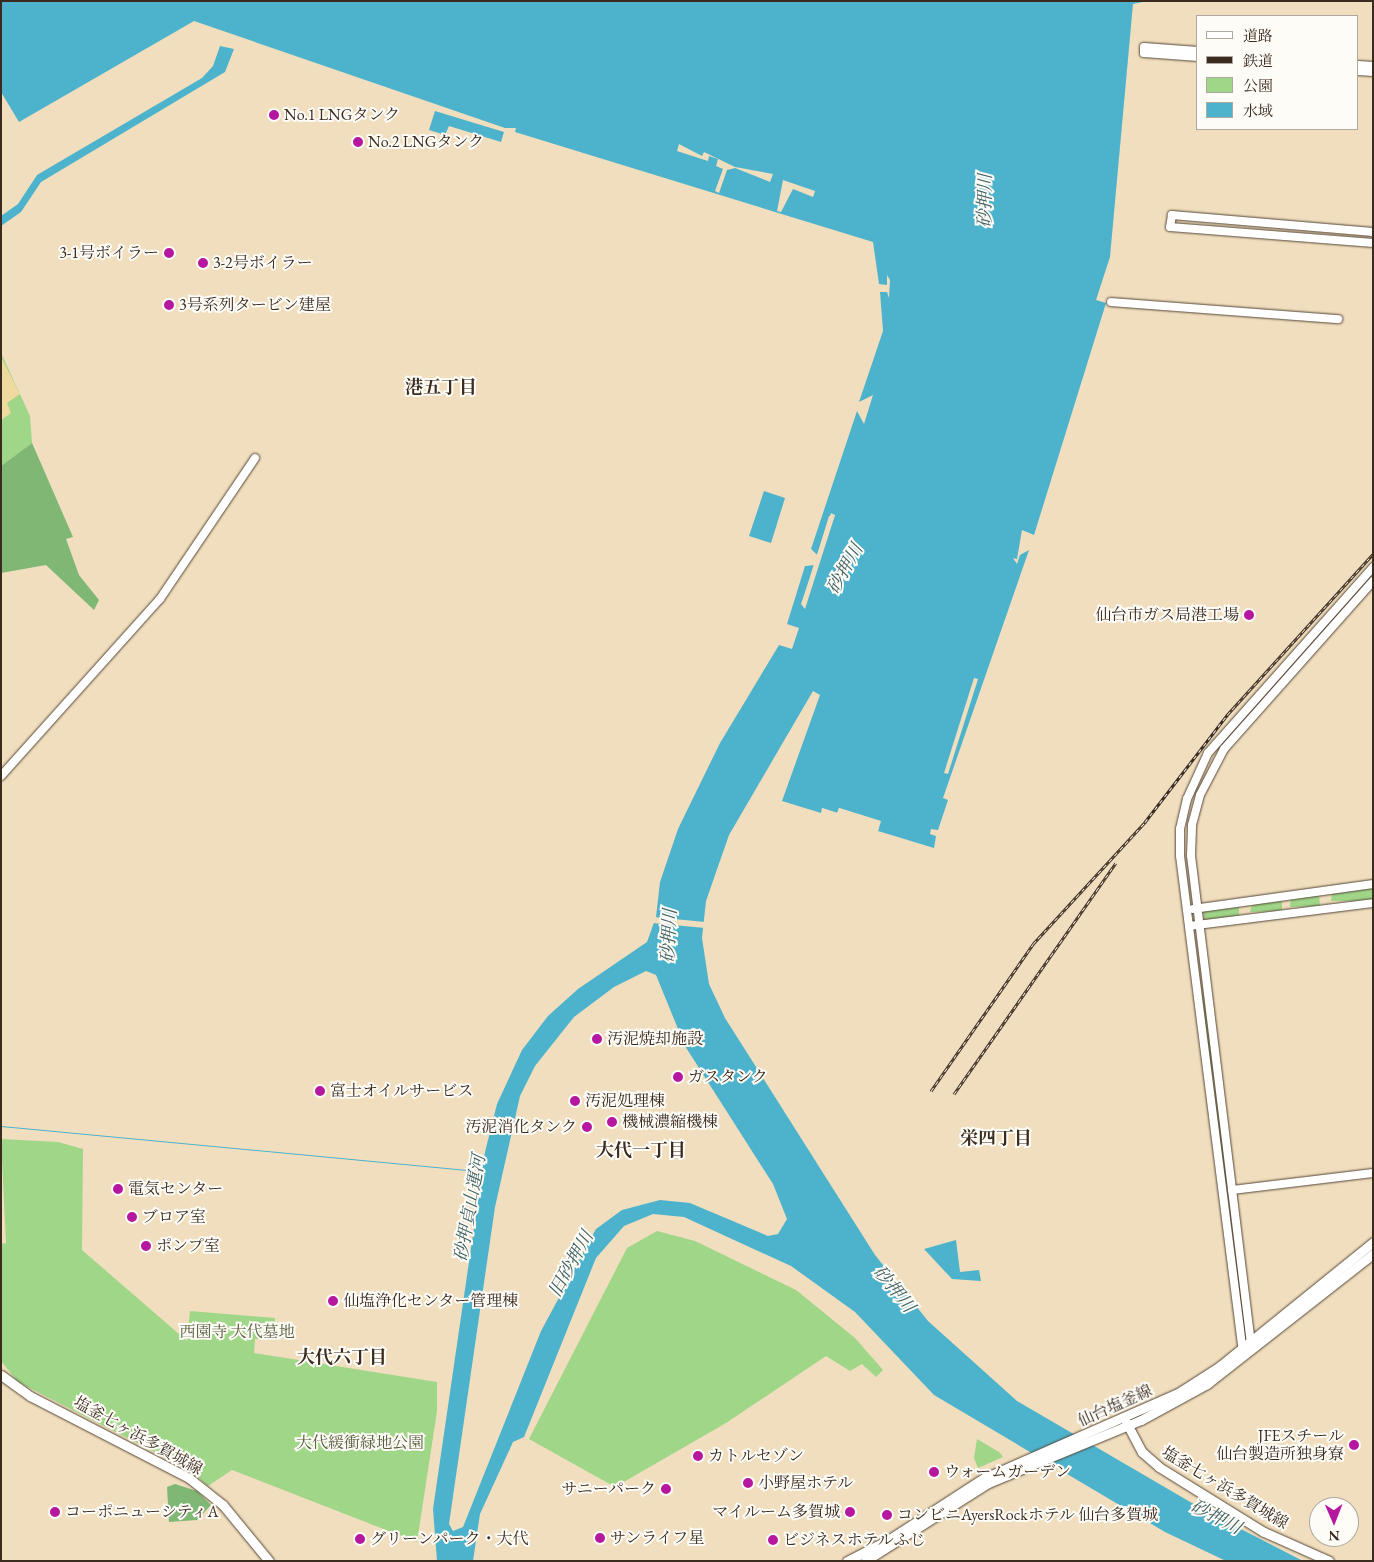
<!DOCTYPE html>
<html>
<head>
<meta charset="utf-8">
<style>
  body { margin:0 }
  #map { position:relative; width:1374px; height:1562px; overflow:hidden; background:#f0debe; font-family:"EB Garamond","Noto Serif JP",serif }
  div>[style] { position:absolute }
  .green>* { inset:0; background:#9fd688 }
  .forest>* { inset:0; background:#7fb774 }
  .sand>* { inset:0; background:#eeda9e }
  .water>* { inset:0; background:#4db3cc }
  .pier>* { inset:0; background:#f0debe }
  .stream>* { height:1px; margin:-0.5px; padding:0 0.5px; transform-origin:0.5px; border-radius:0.5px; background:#4db3cc }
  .roads { filter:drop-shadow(0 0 1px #564536) drop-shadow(0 0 1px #564536) }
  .secondary>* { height:8px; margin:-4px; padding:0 4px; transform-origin:4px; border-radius:4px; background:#fff }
  .primary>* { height:9px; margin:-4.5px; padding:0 4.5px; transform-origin:4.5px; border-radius:4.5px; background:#fff }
  .rail>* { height:3px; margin-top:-1.5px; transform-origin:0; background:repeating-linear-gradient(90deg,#fdfcf7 0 4px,#3b2a1e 0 8px); box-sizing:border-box; border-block:1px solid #3b2a1e }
  .dots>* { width:14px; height:14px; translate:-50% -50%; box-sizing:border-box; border:2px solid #fdfcf7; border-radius:50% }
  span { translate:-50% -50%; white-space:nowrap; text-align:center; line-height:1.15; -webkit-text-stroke:4px #fdfcf7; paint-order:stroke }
  .poi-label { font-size:16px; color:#3b2a1e }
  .left { translate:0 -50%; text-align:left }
  .right { translate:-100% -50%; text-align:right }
  .park-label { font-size:16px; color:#595e3e }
  .street-label { font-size:16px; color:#3b2a1e }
  .water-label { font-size:18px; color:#426164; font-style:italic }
  .neighbourhood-label { font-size:18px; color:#3b2a1e; font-weight:700 }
  .frame { position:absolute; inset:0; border:2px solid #3b2a1e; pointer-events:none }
  .legend { position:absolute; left:1196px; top:15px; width:162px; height:115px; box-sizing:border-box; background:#fdfcf7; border:1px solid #afa8a0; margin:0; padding:6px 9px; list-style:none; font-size:15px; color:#3b2a1e }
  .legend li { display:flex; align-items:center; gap:10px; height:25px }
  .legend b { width:25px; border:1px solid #afa8a0 }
  .north { position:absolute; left:1309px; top:1497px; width:50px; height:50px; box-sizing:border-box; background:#fdfcf7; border:1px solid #afa8a0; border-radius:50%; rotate:179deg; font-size:14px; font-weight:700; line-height:20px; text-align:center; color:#3b2a1e }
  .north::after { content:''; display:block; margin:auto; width:18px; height:22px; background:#b5179e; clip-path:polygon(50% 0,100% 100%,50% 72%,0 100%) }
</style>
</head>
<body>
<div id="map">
  <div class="green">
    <i style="clip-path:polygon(1px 353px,30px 416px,32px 443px,1px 466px)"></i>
    <i style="clip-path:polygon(1372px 886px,1373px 901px,1331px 901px,1332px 892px)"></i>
    <i style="clip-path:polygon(1319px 895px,1320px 906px,1290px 907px,1291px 898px)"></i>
    <i style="clip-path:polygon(1282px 900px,1282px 911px,1250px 912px,1252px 903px)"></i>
    <i style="clip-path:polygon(1239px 906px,1239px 917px,1205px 923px,1203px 910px)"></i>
    <i style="clip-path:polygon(1203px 995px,1213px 1052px,1212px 1078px,1201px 996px)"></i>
    <i style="clip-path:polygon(1215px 1091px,1216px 1091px,1227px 1183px,1224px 1181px)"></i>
    <i style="clip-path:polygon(1px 1139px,58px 1142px,83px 1149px,82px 1250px,187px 1341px,190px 1311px,275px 1318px,273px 1340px,255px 1339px,254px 1353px,437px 1382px,437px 1411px,417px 1542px,232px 1470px,208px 1486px,190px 1470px,18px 1382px,1px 1361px,1px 1244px,6px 1243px)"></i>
    <i style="clip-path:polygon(657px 1231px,695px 1241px,796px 1290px,855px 1338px,883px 1370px,876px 1377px,862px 1364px,850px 1371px,826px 1356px,726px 1423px,615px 1487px,529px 1439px,627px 1248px)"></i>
    <i style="clip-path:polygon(977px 1439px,999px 1452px,1003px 1457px,978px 1468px,974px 1458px)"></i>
  </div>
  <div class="forest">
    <i style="clip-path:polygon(32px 443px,73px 537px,66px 539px,79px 575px,99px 600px,94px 610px,46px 565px,1px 573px,1px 466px)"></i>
    <i style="clip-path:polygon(175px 1484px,197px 1491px,211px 1505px,197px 1520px,169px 1522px,167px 1487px)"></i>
  </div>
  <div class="sand">
    <i style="clip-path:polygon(1px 357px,20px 394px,7px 403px,11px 413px,1px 420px)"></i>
  </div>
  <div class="water">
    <i style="clip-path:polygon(evenodd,1px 1px,1147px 1px,1133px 4px,1110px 257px,1096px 300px,1106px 303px,1034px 535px,1022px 530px,1017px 559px,1013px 558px,1017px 564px,1020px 555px,1029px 550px,943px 798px,948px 800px,938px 830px,931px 829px,930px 834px,936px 836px,934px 848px,878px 831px,880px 821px,839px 808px,838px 813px,822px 808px,821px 813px,782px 801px,820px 695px,813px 691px,729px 835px,706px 901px,702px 938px,709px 984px,725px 1018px,875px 1255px,928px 1321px,1017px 1401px,1204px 1510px,1303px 1561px,1226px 1561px,1165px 1532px,934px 1395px,855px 1312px,791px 1266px,684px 1217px,653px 1214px,624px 1226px,596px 1258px,524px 1437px,513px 1442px,480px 1514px,473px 1561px,437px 1561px,433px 1509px,485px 1152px,497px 1104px,522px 1050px,548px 1016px,578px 989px,647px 942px,656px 917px,660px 882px,678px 829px,720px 743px,779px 645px,792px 649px,799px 628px,787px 624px,805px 566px,814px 564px,802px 604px,835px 515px,829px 516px,817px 555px,811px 549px,857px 411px,864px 424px,873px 395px,859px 402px,883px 331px,880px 292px,887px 292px,889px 298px,890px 280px,887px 275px,887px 285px,879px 284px,873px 242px,515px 132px,516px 128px,505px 128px,194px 21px,19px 122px,1px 92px,1px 1px,646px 971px,656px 975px,685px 1046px,773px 1184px,787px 1219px,778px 1234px,768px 1236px,690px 1203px,660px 1200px,622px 1210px,596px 1229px,541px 1331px,463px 1527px,453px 1531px,449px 1524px,495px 1207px,520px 1096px,535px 1066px,574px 1017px,614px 987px,646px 971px)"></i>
    <i style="clip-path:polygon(220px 46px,234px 49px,225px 72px,41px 182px,21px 212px,1px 226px,1px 216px,18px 204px,37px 175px,202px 78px,213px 66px)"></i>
    <i style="clip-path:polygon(435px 111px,504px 132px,501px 142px,449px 126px,445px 135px,429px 130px)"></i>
    <i style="clip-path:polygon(764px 491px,785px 498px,771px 543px,749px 536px)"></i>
    <i style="clip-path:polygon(956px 1240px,960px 1272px,979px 1270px,981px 1281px,952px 1279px,924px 1249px)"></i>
  </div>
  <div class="pier">
    <i style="clip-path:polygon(679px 144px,702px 156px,704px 152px,735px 167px,773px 174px,770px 182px,735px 168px,727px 170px,719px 193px,715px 191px,723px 169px,716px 166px,718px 159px,709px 156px,708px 161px,677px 151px)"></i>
    <i style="clip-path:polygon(783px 180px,815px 191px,813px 197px,793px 189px,781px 212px,777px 211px)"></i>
    <i style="clip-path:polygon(831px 513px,835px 515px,805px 609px,801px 604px,814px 565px,805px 566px,808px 560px,816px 565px,831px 519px,819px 557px,809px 554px,811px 549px,817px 555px)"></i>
    <i style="clip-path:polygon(974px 678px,978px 679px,948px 774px,944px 773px)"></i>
    <i style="clip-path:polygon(822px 808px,837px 813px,839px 808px,881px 821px,878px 831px,878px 823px,841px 811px,838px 815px,823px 814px)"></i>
    <i style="clip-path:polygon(654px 917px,705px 922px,705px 928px,652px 923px)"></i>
  </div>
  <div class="stream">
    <i style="left:1px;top:1126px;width:468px;rotate:5.4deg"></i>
  </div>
  <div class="roads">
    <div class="secondary">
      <i style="left:1198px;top:51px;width:54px;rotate:-175.8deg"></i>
      <i style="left:1144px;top:47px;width:6px;rotate:90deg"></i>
      <i style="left:1144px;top:53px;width:54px;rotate:4.2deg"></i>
      <i style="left:1358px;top:65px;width:15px;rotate:4deg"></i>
      <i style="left:1358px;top:71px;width:15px;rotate:4deg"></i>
      <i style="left:1373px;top:232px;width:202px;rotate:-175.2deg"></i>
      <i style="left:1172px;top:215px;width:12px;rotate:99deg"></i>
      <i style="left:1170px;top:227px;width:204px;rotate:4.5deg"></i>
      <i style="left:1111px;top:302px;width:228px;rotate:4.3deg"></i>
      <i style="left:1px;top:776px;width:238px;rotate:-48.1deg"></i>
      <i style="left:160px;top:599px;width:170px;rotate:-56deg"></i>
      <i style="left:1193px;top:909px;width:182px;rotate:-7.9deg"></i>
      <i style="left:1189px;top:926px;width:185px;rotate:-7.1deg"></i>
      <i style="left:1232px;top:1190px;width:142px;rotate:-6.9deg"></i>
      <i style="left:1251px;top:1344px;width:492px;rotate:-97deg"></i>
      <i style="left:1191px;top:856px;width:31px;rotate:-88deg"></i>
      <i style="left:1192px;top:825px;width:31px;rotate:-75deg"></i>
      <i style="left:1200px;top:795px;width:52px;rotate:-62.4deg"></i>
      <i style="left:1224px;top:749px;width:225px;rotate:-48.4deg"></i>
      <i style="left:1243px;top:1353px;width:501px;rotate:-97.22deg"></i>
      <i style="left:1180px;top:856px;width:27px;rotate:-90deg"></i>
      <i style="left:1180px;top:829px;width:31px;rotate:-77deg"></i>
      <i style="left:1187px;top:799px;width:51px;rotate:-65.5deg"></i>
      <i style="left:1208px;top:753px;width:249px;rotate:-48.4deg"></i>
    </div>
    <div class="primary">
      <i style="left:1px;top:1375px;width:36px;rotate:36deg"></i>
      <i style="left:30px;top:1396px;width:179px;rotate:27.3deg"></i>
      <i style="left:189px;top:1478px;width:43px;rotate:38.5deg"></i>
      <i style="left:223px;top:1505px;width:72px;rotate:50.6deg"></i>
      <i style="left:1126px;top:1422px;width:34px;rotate:62deg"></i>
      <i style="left:1142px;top:1452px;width:23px;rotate:41deg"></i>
      <i style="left:1159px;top:1467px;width:123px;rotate:31.8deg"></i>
      <i style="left:1264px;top:1532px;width:71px;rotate:24deg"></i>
      <i style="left:847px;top:1561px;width:46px;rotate:-27.1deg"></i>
      <i style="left:888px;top:1540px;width:114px;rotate:-32.9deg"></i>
      <i style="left:984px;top:1478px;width:212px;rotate:-23.7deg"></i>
      <i style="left:1178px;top:1393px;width:50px;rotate:-32.7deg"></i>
      <i style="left:1220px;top:1366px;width:197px;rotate:-39deg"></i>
      <i style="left:865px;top:1561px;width:146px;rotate:-32.4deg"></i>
      <i style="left:988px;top:1483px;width:165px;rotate:-22.4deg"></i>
      <i style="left:1141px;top:1420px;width:75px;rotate:-28.6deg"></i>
      <i style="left:1207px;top:1384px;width:211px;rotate:-38.1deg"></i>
    </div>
  </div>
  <div class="rail">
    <i style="left:931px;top:1091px;width:179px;rotate:-55.2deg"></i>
    <i style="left:1033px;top:944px;width:166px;rotate:-47.4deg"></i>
    <i style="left:1145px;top:822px;width:135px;rotate:-52.5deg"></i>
    <i style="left:1227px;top:715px;width:217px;rotate:-47.8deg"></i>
    <i style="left:954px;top:1094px;width:282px;rotate:-55deg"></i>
  </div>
  <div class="dots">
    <i style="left:274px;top:115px;background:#b5179e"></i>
    <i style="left:358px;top:142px;background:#b5179e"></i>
    <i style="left:169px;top:253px;background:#b5179e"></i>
    <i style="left:203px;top:263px;background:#b5179e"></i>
    <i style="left:169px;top:305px;background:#b5179e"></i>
    <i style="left:1249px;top:615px;background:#b5179e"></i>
    <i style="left:597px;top:1039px;background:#b5179e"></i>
    <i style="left:678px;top:1077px;background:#b5179e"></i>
    <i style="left:320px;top:1091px;background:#b5179e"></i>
    <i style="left:575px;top:1101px;background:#b5179e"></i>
    <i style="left:612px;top:1122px;background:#b5179e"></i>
    <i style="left:587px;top:1127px;background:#b5179e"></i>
    <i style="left:118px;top:1189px;background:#b5179e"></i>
    <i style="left:132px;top:1217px;background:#b5179e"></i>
    <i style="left:146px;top:1246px;background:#b5179e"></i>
    <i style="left:333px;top:1301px;background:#b5179e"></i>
    <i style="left:1354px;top:1445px;background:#b5179e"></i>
    <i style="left:698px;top:1456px;background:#b5179e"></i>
    <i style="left:934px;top:1472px;background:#b5179e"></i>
    <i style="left:748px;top:1483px;background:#b5179e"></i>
    <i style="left:666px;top:1489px;background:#b5179e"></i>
    <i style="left:55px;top:1512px;background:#b5179e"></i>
    <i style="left:850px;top:1512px;background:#b5179e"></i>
    <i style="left:887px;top:1515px;background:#b5179e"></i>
    <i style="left:600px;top:1538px;background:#b5179e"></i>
    <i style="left:360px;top:1539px;background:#b5179e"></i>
    <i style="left:773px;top:1540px;background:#b5179e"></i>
  </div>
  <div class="poi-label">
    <span class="left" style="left:284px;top:115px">No.1 LNGタンク</span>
    <span class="left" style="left:368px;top:142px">No.2 LNGタンク</span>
    <span class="right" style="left:159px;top:253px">3-1号ボイラー</span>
    <span class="left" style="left:213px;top:263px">3-2号ボイラー</span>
    <span class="left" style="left:179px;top:305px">3号系列タービン建屋</span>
    <span class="right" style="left:1239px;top:615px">仙台市ガス局港工場</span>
    <span class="left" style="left:607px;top:1039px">汚泥焼却施設</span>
    <span class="left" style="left:688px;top:1077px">ガスタンク</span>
    <span class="left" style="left:330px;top:1091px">富士オイルサービス</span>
    <span class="left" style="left:585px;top:1101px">汚泥処理棟</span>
    <span class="left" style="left:622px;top:1122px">機械濃縮機棟</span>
    <span class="right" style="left:577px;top:1127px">汚泥消化タンク</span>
    <span class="left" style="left:128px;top:1189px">電気センター</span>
    <span class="left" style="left:142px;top:1217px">ブロア室</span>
    <span class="left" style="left:156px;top:1246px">ポンプ室</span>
    <span class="left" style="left:343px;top:1301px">仙塩浄化センター管理棟</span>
    <span class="right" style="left:1344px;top:1445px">JFEスチール<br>仙台製造所独身寮</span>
    <span class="left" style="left:708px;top:1456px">カトルセゾン</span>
    <span class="left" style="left:944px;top:1472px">ウォームガーデン</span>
    <span class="left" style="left:758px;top:1483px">小野屋ホテル</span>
    <span class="right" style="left:656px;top:1489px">サニーパーク</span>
    <span class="left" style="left:65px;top:1512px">コーポニューシティA</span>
    <span class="right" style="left:840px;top:1512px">マイルーム多賀城</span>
    <span class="left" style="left:897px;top:1515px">コンビニAyersRockホテル 仙台多賀城</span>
    <span class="left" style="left:610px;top:1538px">サンライフ星</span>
    <span class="left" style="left:370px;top:1539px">グリーンパーク・大代</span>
    <span class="left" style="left:783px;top:1540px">ビジネスホテルふじ</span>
  </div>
  <div class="park-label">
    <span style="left:237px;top:1332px">西園寺 大代墓地</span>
    <span style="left:360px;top:1443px">大代緩衝緑地公園</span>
  </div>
  <div class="street-label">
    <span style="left:1115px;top:1406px;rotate:-24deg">仙台塩釜線</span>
    <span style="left:138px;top:1436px;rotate:29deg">塩釜七ヶ浜多賀城線</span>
    <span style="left:1225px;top:1488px;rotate:31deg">塩釜七ヶ浜多賀城線</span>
  </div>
  <div class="water-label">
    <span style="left:985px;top:201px;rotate:-89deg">砂押川</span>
    <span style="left:845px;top:569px;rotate:-61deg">砂押川</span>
    <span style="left:669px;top:936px;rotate:-87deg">砂押川</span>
    <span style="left:470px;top:1208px;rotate:-80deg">砂押貞山運河</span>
    <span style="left:571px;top:1264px;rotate:-61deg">旧砂押川</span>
    <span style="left:894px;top:1289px;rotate:51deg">砂押川</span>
    <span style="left:1216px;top:1517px;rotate:27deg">砂押川</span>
  </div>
  <div class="neighbourhood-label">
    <span style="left:441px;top:387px">港五丁目</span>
    <span style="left:996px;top:1138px">栄四丁目</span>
    <span style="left:641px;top:1150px">大代一丁目</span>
    <span style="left:342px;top:1357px">大代六丁目</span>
  </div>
  <div class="frame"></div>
  <ul class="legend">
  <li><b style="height:6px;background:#fff"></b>道路</li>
  <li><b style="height:6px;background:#3b2a1e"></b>鉄道</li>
  <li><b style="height:14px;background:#9fd688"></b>公園</li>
  <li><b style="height:14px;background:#4db3cc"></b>水域</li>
  </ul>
  <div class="north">N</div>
</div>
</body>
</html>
